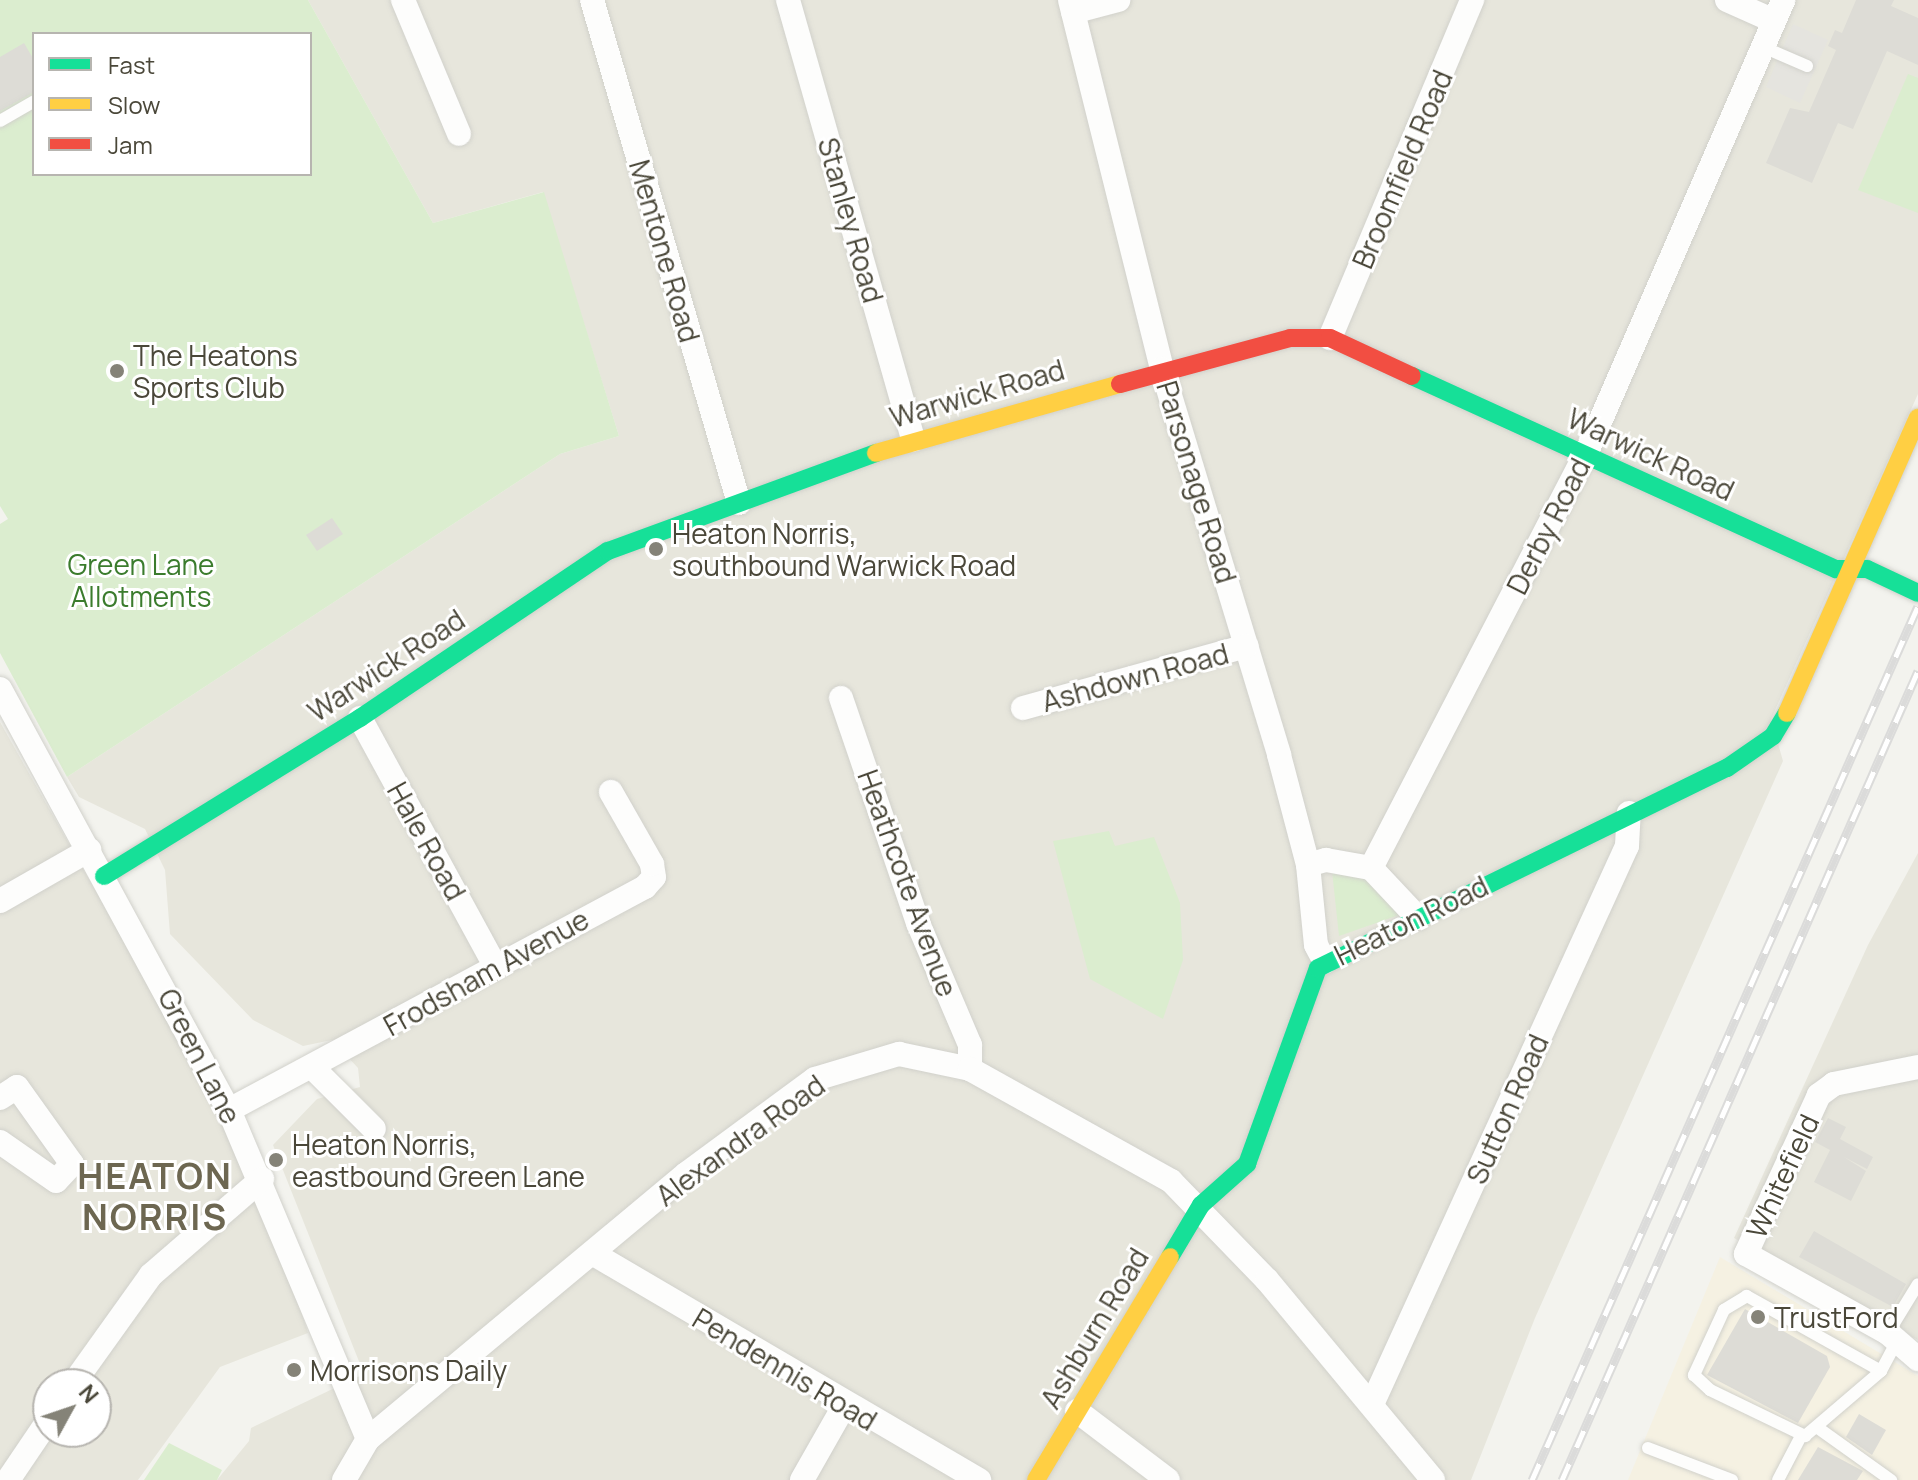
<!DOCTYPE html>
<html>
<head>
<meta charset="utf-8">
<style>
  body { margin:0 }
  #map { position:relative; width:1918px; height:1480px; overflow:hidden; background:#f3f3ee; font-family:Manrope,sans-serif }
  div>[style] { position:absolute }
  .residential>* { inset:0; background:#e7e6dc }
  .commercial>* { inset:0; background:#f5f1e2 }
  .green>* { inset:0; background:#dbedcf }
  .parking>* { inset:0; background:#e5e4df }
  .building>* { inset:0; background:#dddcd6 }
  .roads { filter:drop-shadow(0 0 2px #d1d1cb) drop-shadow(0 0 2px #d1d1cb) }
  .lane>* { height:12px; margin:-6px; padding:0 6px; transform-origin:6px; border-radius:6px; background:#fdfdfc }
  .street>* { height:24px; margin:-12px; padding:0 12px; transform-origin:12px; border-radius:12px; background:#fdfdfc }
  .fast>* { height:18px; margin:-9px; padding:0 9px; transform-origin:9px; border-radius:9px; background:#16e098 }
  .slow>* { height:18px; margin:-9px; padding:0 9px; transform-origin:9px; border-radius:9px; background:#ffcf43 }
  .jam>* { height:18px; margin:-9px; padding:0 9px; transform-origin:9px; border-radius:9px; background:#f24e42 }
  .rail>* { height:9px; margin-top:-4.5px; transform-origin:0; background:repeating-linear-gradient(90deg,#fff 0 18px,#dbdbda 0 36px); box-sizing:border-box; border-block:2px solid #dbdbda }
  .dots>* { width:22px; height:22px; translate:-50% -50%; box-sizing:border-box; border:4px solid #fff; border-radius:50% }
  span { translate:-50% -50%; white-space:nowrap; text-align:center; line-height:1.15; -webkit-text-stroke:6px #fff; paint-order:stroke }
  .street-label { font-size:28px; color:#4a4739 }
  .poi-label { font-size:28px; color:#4a4739 }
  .left { translate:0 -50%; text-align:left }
  .park-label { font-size:28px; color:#3b7c2d }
  .district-label { font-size:36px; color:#6d6751; font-weight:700; letter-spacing:2px }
  .legend { position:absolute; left:32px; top:32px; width:280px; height:144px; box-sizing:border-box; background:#fff; border:2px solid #b7b5b0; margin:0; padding:10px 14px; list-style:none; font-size:24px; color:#4a4739 }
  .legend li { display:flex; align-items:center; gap:16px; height:40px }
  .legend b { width:40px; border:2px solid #b7b5b0 }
  .north { position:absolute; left:32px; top:1368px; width:80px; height:80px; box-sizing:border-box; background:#fff; border:2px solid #b7b5b0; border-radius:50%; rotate:50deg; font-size:22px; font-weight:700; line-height:32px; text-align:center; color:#4a4739 }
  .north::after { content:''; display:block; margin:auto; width:28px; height:36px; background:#858378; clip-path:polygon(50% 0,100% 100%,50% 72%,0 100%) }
</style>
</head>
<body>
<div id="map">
  <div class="residential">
    <i style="clip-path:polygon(308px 0,1918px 0,1918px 394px,1771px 719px,1783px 761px,1535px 1318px,1471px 1480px,217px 1480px,249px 1441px,251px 1428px,364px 1374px,273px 1145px,317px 1099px,360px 1087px,358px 1068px,332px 1040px,303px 1046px,253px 1020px,170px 934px,165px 870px,145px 829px,79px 797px,67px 777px,560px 454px,619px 436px,543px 192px,433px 223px)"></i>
    <i style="clip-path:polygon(evenodd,0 722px,197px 1070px,279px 1241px,308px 1333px,220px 1367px,138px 1480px,0 1480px,0 722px,48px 1384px,96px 1384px,96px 1432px,48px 1432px,48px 1384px)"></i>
    <i style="clip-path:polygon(1918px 853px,1918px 1340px,1734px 1238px,1868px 945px)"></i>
  </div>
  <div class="commercial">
    <i style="clip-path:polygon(1720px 1257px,1918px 1376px,1918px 1480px,1628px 1480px)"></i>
  </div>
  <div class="green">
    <i style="clip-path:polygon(evenodd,0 0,308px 0,433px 223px,544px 192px,619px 436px,560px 454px,67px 777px,0 653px,0 524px,8px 519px,0 506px,0 0,34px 34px,310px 34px,310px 174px,34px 174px,34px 34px)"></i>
    <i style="clip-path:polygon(1908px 74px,1918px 78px,1918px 213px,1858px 190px)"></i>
    <i style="clip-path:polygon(1109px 831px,1115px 846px,1154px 837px,1180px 903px,1183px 960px,1163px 1019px,1090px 979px,1053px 841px)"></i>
    <i style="clip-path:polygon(1332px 871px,1363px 875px,1399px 915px,1339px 936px)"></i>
    <i style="clip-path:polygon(169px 1443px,222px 1470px,217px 1480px,144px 1480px)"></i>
  </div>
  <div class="parking">
    <i style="clip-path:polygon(1793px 24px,1828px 40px,1800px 103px,1766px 87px)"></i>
  </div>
  <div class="building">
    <i style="clip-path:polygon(1856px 0,1894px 0,1891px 6px,1918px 18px,1918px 65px,1887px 51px,1853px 129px,1838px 123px,1812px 183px,1766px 163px,1790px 108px,1809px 112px,1836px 50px,1828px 46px,1835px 30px,1842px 33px)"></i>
    <i style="clip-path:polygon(24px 43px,34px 60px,34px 92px,0 111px,0 57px)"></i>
    <i style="clip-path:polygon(332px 518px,343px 534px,317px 551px,306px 535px)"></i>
    <i style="clip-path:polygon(1828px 1118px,1846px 1127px,1840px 1139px,1873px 1157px,1867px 1169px,1844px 1157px,1866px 1171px,1851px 1201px,1814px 1182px,1830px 1150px,1815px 1142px)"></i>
    <i style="clip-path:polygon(1814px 1231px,1906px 1284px,1893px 1307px,1799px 1257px)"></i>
    <i style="clip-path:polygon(1745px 1309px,1827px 1356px,1830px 1367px,1798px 1423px,1707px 1375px)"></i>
    <i style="clip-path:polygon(1859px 1414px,1886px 1430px,1872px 1455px,1846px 1437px)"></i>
    <i style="clip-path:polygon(1818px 1447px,1863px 1471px,1857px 1480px,1798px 1480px)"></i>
  </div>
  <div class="roads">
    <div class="lane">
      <i style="left:1763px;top:47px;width:48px;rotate:23.4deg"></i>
      <i style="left:0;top:121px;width:39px;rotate:-30deg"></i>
      <i style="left:1888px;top:1333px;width:57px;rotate:-58.5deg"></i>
      <i style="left:1881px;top:1371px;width:154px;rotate:-150.8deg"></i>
      <i style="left:1747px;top:1296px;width:27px;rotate:149deg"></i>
      <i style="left:1724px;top:1310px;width:72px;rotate:114.8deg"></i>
      <i style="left:1694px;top:1375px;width:22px;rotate:43deg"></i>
      <i style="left:1710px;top:1390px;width:106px;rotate:25.8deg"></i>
      <i style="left:1805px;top:1436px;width:100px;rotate:-40.5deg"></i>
      <i style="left:1881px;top:1371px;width:30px;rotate:-62deg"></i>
      <i style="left:1818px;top:1428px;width:90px;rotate:35.5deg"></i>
      <i style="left:1648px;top:1448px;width:90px;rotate:20.9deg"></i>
      <i style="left:1778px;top:1480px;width:50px;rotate:-62.4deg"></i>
    </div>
    <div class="street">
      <i style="left:403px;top:0;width:145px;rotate:67.3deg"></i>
      <i style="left:592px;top:0;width:524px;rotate:73.71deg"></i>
      <i style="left:788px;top:0;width:457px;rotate:74.1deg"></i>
      <i style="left:1070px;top:0;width:380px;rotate:76deg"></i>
      <i style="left:1162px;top:369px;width:403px;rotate:73.1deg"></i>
      <i style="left:1279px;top:755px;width:114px;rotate:75.2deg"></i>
      <i style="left:1308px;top:865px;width:80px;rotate:84.3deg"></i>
      <i style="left:1316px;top:945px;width:19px;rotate:62deg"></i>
      <i style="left:1727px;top:0;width:51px;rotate:24.1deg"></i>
      <i style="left:1073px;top:12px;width:47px;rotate:-14.9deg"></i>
      <i style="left:1330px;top:338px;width:367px;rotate:-67.2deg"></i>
      <i style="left:0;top:689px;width:479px;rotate:61.5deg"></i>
      <i style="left:229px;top:1110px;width:357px;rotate:67.1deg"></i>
      <i style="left:841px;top:698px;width:238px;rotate:71.1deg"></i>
      <i style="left:918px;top:923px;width:133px;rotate:66.9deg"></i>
      <i style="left:970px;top:1045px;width:24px;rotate:90deg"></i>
      <i style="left:1023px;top:708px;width:232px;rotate:-15.5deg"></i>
      <i style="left:360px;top:718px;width:280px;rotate:61.4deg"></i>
      <i style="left:1308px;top:865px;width:19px;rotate:-16deg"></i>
      <i style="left:1326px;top:860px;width:46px;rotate:10.1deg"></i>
      <i style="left:0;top:901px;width:103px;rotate:-29.8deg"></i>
      <i style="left:1418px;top:918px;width:69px;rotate:-133.2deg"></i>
      <i style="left:1371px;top:868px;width:466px;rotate:-62.6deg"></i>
      <i style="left:1586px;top:454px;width:495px;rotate:-66.5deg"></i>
      <i style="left:1918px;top:1067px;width:86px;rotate:168.6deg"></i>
      <i style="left:1834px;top:1084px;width:19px;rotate:144deg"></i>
      <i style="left:1819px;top:1095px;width:175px;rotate:114.7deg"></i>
      <i style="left:1746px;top:1254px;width:162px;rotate:29.1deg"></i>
      <i style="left:1888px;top:1333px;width:40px;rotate:41deg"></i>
      <i style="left:313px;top:1068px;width:86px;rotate:45deg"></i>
      <i style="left:0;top:1098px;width:20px;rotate:-33deg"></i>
      <i style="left:17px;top:1087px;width:95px;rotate:54.5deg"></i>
      <i style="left:72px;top:1164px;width:23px;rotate:133deg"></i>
      <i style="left:56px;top:1181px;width:68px;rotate:-145.1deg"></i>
      <i style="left:229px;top:1110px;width:472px;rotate:-28.2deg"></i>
      <i style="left:645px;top:887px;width:13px;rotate:-48deg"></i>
      <i style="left:654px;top:877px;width:13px;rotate:-99deg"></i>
      <i style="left:652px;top:864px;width:83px;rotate:-119.7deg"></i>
      <i style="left:592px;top:1253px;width:449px;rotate:30.4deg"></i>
      <i style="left:73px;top:1384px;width:134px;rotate:-54.4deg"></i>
      <i style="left:151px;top:1275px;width:147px;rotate:-40.9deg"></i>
      <i style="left:1373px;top:1402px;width:611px;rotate:-65.45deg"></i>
      <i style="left:1627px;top:846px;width:33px;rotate:-87deg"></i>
      <i style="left:1077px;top:1411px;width:114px;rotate:37.2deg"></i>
      <i style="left:8px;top:1480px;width:71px;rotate:-55.9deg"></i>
      <i style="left:344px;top:1480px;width:48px;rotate:-59.7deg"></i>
      <i style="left:368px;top:1439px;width:414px;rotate:-39.8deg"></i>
      <i style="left:686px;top:1174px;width:160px;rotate:-36.4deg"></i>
      <i style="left:815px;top:1079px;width:88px;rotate:-16.6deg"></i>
      <i style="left:899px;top:1054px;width:73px;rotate:11.9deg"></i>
      <i style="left:970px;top:1069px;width:230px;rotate:29.1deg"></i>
      <i style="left:1171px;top:1181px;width:138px;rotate:45.9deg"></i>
      <i style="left:1267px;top:1280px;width:260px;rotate:50.3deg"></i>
      <i style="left:802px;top:1480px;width:85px;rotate:-60.4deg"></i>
    </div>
    <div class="fast">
      <i style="left:1412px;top:376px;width:466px;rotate:24.5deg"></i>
      <i style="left:1836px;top:569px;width:31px"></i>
      <i style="left:1867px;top:569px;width:56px;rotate:25.2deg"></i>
      <i style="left:104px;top:876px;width:301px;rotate:-31.7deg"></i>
      <i style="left:360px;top:718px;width:299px;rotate:-34deg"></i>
      <i style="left:608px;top:551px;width:285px;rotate:-20.1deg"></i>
      <i style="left:1170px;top:1257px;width:61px;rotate:-59.2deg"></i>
      <i style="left:1201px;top:1205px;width:62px;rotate:-41.7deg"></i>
      <i style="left:1247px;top:1164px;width:208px;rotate:-70.1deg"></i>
      <i style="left:1318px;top:968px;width:455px;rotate:-26.1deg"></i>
      <i style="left:1727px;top:768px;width:56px;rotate:-34.8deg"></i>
      <i style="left:1773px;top:736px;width:27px;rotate:-59deg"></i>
    </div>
    <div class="slow">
      <i style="left:876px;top:453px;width:254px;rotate:-15.8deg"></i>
      <i style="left:1787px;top:713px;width:323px;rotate:-66.1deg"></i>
      <i style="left:1036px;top:1480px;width:260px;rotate:-59deg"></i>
    </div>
    <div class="jam">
      <i style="left:1120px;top:384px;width:176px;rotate:-15.1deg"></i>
      <i style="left:1290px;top:338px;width:40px"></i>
      <i style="left:1330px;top:338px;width:90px;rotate:24.9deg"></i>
    </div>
  </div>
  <div class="rail">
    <i style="left:1532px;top:1480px;width:955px;rotate:-66.17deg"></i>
    <i style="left:1562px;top:1480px;width:884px;rotate:-66.25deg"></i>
  </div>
  <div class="dots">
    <i style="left:117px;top:371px;background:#858378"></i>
    <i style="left:656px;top:549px;background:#858378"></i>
    <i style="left:276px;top:1160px;background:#858378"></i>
    <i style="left:1758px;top:1317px;background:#858378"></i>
    <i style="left:294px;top:1370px;background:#858378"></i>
  </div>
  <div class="street-label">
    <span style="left:1402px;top:169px;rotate:-67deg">Broomfield Road</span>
    <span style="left:851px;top:220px;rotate:74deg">Stanley Road</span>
    <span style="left:665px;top:251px;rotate:74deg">Mentone Road</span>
    <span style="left:977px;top:393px;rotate:-16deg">Warwick Road</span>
    <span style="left:1651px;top:454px;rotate:25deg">Warwick Road</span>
    <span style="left:1197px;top:482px;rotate:73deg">Parsonage Road</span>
    <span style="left:1548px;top:526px;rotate:-63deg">Derby Road</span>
    <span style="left:386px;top:665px;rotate:-33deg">Warwick Road</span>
    <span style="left:1135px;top:677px;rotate:-15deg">Ashdown Road</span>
    <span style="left:427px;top:841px;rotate:61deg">Hale Road</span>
    <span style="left:908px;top:883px;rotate:70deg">Heathcote Avenue</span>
    <span style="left:1411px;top:920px;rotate:-26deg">Heaton Road</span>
    <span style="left:486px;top:972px;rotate:-29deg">Frodsham Avenue</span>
    <span style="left:200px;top:1056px;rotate:63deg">Green Lane</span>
    <span style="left:1507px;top:1109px;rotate:-66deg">Sutton Road</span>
    <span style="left:740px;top:1140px;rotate:-36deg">Alexandra Road</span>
    <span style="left:1782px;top:1176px;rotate:-65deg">Whitefield</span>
    <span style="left:1094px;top:1328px;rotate:-59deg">Ashburn Road</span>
    <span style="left:785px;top:1369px;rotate:31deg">Pendennis Road</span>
  </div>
  <div class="poi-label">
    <span class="left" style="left:133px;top:371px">The Heatons<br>Sports Club</span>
    <span class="left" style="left:672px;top:549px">Heaton Norris,<br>southbound Warwick Road</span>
    <span class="left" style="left:292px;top:1160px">Heaton Norris,<br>eastbound Green Lane</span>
    <span class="left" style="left:1774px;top:1317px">TrustFord</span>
    <span class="left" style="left:310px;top:1370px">Morrisons Daily</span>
  </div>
  <div class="park-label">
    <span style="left:141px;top:580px">Green Lane<br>Allotments</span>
  </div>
  <div class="district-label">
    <span style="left:155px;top:1196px">HEATON<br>NORRIS</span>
  </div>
  <ul class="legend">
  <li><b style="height:10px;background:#16e098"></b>Fast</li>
  <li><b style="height:10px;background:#ffcf43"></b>Slow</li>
  <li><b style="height:10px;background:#f24e42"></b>Jam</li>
  </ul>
  <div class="north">N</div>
</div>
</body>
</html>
